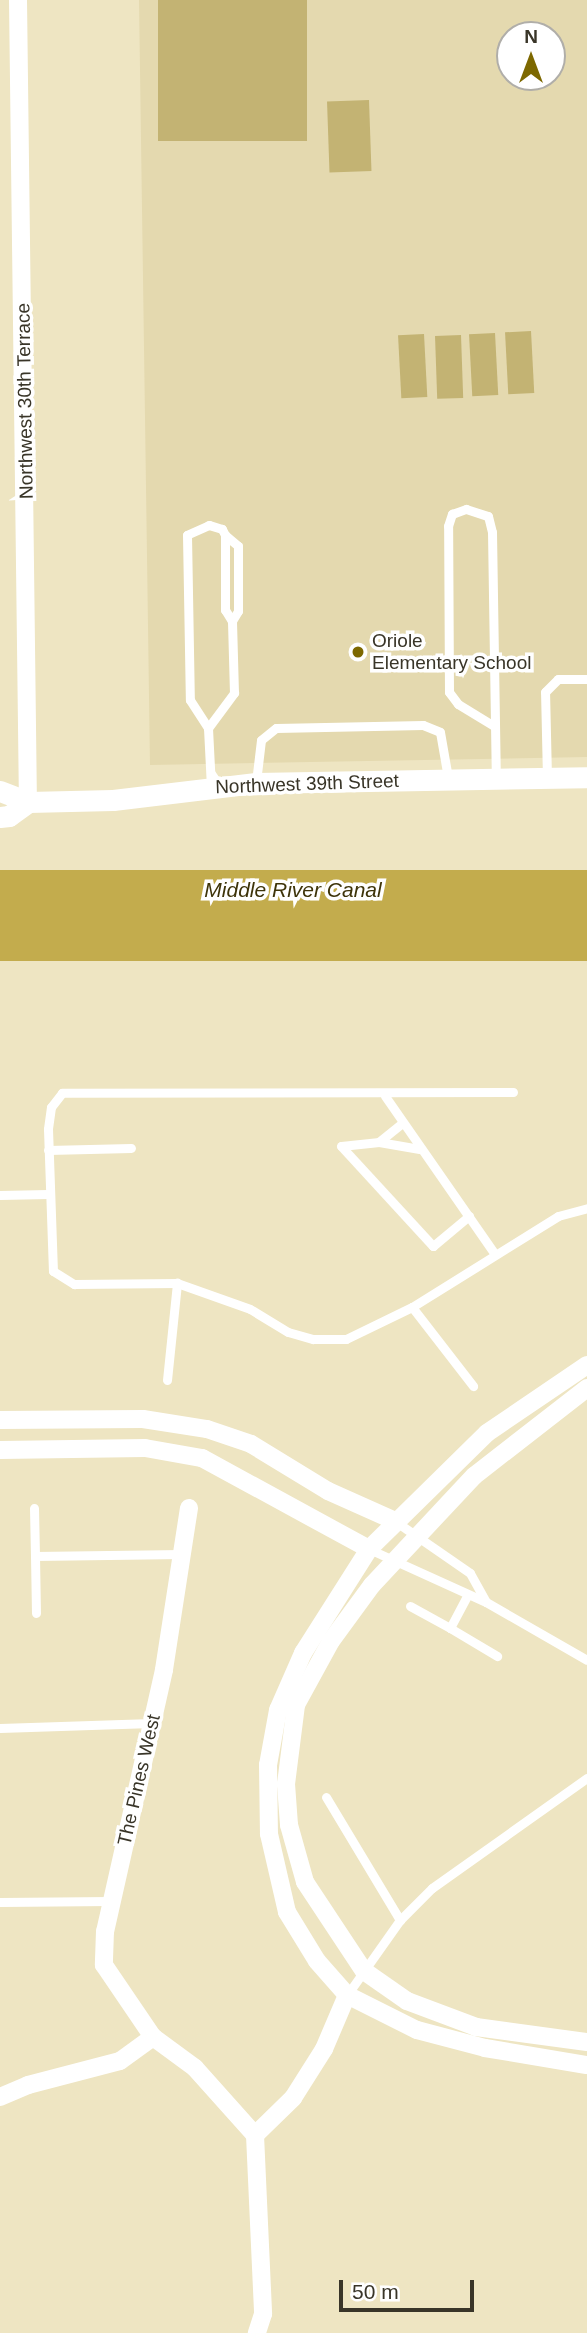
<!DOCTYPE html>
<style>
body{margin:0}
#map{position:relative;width:587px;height:2333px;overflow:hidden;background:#eee5c2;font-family:Arial,sans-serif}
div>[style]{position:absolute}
.built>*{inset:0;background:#e4d9af}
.green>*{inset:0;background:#c3b373;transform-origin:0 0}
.water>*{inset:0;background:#c3ac4d;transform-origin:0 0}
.service>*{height:9px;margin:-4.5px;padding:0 4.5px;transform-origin:4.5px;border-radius:4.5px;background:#fff}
.minor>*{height:18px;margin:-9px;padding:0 9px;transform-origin:9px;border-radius:9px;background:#fff}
.tertiary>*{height:21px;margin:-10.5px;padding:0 10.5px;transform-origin:10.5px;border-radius:10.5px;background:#fff}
.dots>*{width:19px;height:19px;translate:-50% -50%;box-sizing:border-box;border:4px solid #fff;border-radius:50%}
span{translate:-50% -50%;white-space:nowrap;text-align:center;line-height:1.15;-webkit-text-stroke:7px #fff;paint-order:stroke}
.street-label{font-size:19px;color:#393528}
.poi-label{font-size:19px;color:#393528}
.left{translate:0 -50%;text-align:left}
.water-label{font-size:21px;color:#3e340a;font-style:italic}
.north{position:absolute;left:496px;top:21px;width:70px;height:70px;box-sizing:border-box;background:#fff;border:2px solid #b0aea9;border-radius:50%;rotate:0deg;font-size:19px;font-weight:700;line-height:28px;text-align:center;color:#393528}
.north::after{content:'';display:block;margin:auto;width:24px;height:32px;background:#7d6800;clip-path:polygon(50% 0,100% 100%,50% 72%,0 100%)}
.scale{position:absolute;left:339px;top:2280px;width:135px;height:32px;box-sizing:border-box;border:4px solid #393528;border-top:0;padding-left:9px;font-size:21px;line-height:24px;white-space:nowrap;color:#393528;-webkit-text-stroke:5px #fff;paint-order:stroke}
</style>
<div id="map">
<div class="built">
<i style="clip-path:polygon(evenodd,139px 0,587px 0,587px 757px,150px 765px,139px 0,510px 35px,552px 35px,552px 77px,510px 77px,510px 35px)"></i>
</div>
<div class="green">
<i style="left:158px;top:0;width:149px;height:141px"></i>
<i style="left:369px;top:100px;width:71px;height:42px;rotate:88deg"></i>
<i style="left:531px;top:331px;width:62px;height:26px;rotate:87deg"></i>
<i style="left:495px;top:333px;width:62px;height:26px;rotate:87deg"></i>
<i style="left:424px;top:334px;width:63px;height:26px;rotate:87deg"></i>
<i style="left:461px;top:335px;width:63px;height:26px;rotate:88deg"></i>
</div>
<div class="water">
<i style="left:587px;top:870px;width:91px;height:587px;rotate:90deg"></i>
</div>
<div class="service">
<i style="left:225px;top:535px;width:17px;rotate:40deg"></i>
<i style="left:238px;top:546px;width:65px;rotate:90deg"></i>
<i style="left:238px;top:611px;width:12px;rotate:121deg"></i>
<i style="left:494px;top:726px;width:42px;rotate:-148.6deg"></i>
<i style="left:458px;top:704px;width:15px;rotate:-127deg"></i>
<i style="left:449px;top:692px;width:166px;rotate:-90.3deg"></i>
<i style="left:448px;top:526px;width:13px;rotate:-72deg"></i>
<i style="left:452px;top:514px;width:15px;rotate:-20deg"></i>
<i style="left:466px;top:509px;width:23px;rotate:18deg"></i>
<i style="left:488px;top:516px;width:16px;rotate:76deg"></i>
<i style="left:492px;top:532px;width:245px;rotate:89.1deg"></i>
<i style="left:208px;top:728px;width:44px;rotate:-53.4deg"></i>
<i style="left:234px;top:693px;width:72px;rotate:-91.6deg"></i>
<i style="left:232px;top:621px;width:13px;rotate:-122deg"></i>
<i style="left:225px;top:610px;width:75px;rotate:-90deg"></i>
<i style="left:225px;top:535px;width:7px;rotate:-117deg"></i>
<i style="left:222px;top:529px;width:14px;rotate:-163deg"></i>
<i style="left:209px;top:525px;width:24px;rotate:156deg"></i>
<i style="left:187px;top:535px;width:165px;rotate:89deg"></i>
<i style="left:190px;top:700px;width:33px;rotate:57deg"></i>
<i style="left:208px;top:728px;width:60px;rotate:87.1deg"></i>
<i style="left:547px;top:778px;width:86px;rotate:-91.3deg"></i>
<i style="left:545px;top:692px;width:18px;rotate:-45deg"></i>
<i style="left:558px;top:679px;width:29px"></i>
<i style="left:256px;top:782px;width:42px;rotate:-83.2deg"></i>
<i style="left:261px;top:740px;width:19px;rotate:-39deg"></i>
<i style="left:276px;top:728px;width:147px;rotate:-1.2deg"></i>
<i style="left:423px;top:725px;width:18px;rotate:22deg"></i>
<i style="left:440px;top:732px;width:47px;rotate:80.1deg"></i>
<i style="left:513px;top:1092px;width:451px;rotate:179.9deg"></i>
<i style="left:62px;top:1093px;width:18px;rotate:128deg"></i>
<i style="left:51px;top:1107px;width:22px;rotate:98deg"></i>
<i style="left:48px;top:1129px;width:142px;rotate:88deg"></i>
<i style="left:53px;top:1271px;width:25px;rotate:32deg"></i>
<i style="left:74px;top:1284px;width:103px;rotate:-0.6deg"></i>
<i style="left:177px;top:1283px;width:77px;rotate:19.6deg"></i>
<i style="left:250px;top:1309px;width:44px;rotate:31.2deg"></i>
<i style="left:288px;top:1332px;width:26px;rotate:16deg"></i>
<i style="left:313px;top:1339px;width:33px"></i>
<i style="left:346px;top:1339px;width:73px;rotate:-25.9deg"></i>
<i style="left:412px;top:1307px;width:172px;rotate:-31.9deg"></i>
<i style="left:558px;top:1216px;width:30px;rotate:-15deg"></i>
<i style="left:385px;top:1096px;width:191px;rotate:55.2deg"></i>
<i style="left:401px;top:1124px;width:28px;rotate:141deg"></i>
<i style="left:379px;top:1142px;width:38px;rotate:174deg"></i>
<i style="left:341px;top:1146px;width:136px;rotate:47.4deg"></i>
<i style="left:433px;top:1246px;width:47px;rotate:-39.8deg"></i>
<i style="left:379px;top:1142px;width:41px;rotate:9.9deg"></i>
<i style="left:48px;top:1150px;width:83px;rotate:-1.4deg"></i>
<i style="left:0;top:1195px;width:48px;rotate:-1.2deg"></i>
<i style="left:412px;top:1307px;width:100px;rotate:52.3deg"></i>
<i style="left:167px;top:1380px;width:98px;rotate:-84.1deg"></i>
<i style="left:34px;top:1508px;width:48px;rotate:88.8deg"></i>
<i style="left:35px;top:1556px;width:147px;rotate:-0.8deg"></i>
<i style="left:369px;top:1549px;width:128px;rotate:24.4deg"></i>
<i style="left:486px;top:1602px;width:33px;rotate:-119deg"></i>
<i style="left:470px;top:1573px;width:91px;rotate:-145.3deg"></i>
<i style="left:35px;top:1556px;width:57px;rotate:89deg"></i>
<i style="left:486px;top:1602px;width:116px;rotate:29.9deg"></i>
<i style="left:410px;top:1606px;width:46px;rotate:28.8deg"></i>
<i style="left:450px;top:1628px;width:36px;rotate:-62deg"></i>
<i style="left:450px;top:1628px;width:55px;rotate:30.8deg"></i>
<i style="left:0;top:1728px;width:152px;rotate:-1.9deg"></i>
<i style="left:326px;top:1797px;width:144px;rotate:59deg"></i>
<i style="left:0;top:1902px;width:112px;rotate:-0.5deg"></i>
<i style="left:347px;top:1995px;width:92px;rotate:-54.8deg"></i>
<i style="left:400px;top:1920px;width:45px;rotate:-45deg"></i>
<i style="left:432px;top:1888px;width:190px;rotate:-35.4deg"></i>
</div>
<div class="minor">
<i style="left:18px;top:0;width:802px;rotate:89.29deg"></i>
<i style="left:587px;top:1365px;width:121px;rotate:145.8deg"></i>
<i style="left:487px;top:1433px;width:165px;rotate:135.5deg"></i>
<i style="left:369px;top:1549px;width:123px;rotate:122.4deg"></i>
<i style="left:303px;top:1653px;width:62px;rotate:113.7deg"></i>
<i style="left:278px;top:1710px;width:56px;rotate:100.3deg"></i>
<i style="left:268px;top:1765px;width:69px;rotate:89.2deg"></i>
<i style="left:269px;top:1834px;width:80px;rotate:77deg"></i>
<i style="left:287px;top:1912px;width:57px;rotate:58.5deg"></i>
<i style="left:317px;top:1961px;width:45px;rotate:48.6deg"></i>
<i style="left:347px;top:1995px;width:78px;rotate:26.6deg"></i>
<i style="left:417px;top:2030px;width:70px;rotate:14.8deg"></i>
<i style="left:485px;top:2048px;width:103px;rotate:9.5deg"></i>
<i style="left:587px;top:1388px;width:143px;rotate:142.1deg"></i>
<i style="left:474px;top:1476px;width:149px;rotate:133.1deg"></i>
<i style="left:372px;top:1585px;width:69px;rotate:126.2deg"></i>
<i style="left:331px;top:1641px;width:73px;rotate:118.7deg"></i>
<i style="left:296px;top:1705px;width:80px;rotate:97.2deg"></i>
<i style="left:286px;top:1784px;width:41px;rotate:85.8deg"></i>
<i style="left:289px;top:1825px;width:59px;rotate:74.3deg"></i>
<i style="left:305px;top:1882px;width:107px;rotate:56.5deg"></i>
<i style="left:364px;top:1971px;width:52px;rotate:34.9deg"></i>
<i style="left:407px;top:2001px;width:74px;rotate:20.6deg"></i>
<i style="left:476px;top:2027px;width:112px;rotate:7.7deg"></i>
<i style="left:0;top:1420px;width:143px;rotate:-0.4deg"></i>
<i style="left:143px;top:1419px;width:65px;rotate:8.9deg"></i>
<i style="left:207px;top:1429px;width:46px;rotate:18.8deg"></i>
<i style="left:251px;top:1444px;width:90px;rotate:31.4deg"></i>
<i style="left:328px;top:1491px;width:73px;rotate:24.1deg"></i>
<i style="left:0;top:1450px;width:145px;rotate:-0.8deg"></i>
<i style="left:145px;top:1448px;width:58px;rotate:10deg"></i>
<i style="left:202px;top:1458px;width:190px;rotate:28.6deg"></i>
<i style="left:189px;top:1508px;width:164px;rotate:98.8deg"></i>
<i style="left:164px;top:1670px;width:268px;rotate:102.7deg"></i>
<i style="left:105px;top:1931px;width:34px;rotate:92deg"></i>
<i style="left:104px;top:1965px;width:87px;rotate:55.8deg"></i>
<i style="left:153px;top:2037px;width:52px;rotate:36.4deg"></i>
<i style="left:195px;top:2068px;width:90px;rotate:48.2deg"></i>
<i style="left:255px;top:2135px;width:53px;rotate:-44.2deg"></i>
<i style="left:293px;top:2098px;width:58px;rotate:-57.7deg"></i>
<i style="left:324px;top:2049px;width:59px;rotate:-66.9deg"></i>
<i style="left:0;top:2097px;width:30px;rotate:-23deg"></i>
<i style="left:28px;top:2085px;width:95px;rotate:-14.6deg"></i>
<i style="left:120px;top:2061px;width:41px;rotate:-36deg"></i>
<i style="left:255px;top:2135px;width:179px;rotate:87.4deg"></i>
<i style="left:263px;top:2314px;width:20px;rotate:108deg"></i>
</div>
<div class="tertiary">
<i style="left:0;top:791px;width:30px;rotate:21deg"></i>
<i style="left:28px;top:802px;width:85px;rotate:-1.3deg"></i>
<i style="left:113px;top:800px;width:144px;rotate:-6.8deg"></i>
<i style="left:256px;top:783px;width:331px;rotate:-1deg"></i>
<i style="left:0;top:817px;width:9px;rotate:-6deg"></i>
<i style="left:9px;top:816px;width:24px;rotate:-36deg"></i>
</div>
<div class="dots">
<i style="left:358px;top:652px;background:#7d6800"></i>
</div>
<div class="street-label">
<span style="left:25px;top:401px;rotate:-91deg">Northwest 30th Terrace</span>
<span style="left:307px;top:784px;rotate:-2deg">Northwest 39th Street</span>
<span style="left:139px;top:1780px;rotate:-77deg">The Pines West</span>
</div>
<div class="poi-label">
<span class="left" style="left:372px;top:652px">Oriole<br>Elementary School</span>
</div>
<div class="water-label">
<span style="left:293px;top:890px">Middle River Canal</span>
</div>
<div class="north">N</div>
<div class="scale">50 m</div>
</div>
